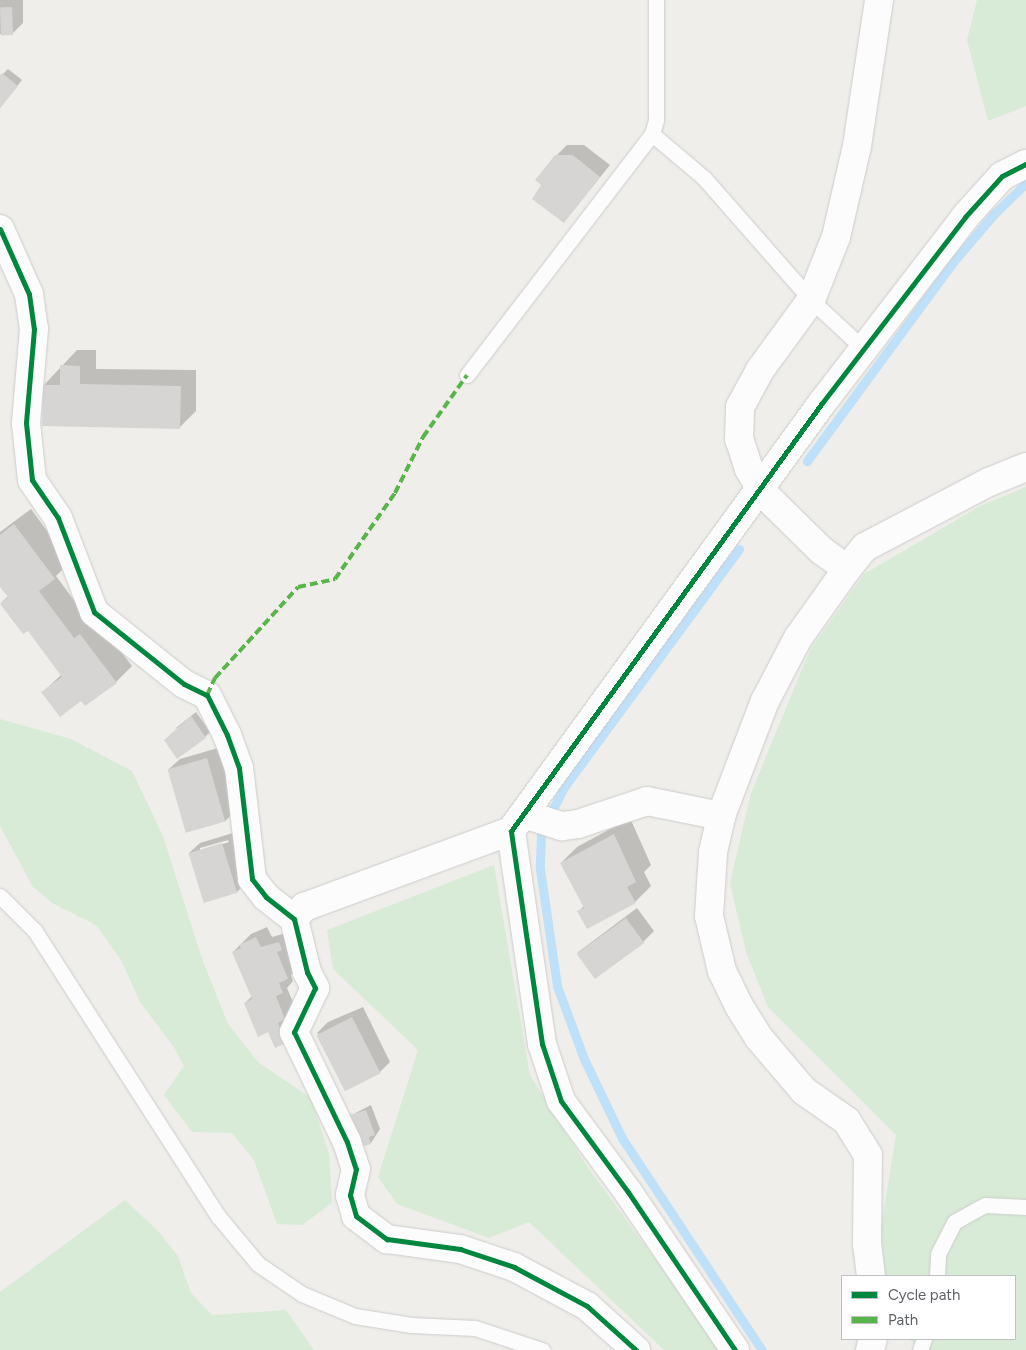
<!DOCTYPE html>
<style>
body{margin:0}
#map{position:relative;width:1026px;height:1350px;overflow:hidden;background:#efeeea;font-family:Figtree,sans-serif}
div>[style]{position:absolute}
.green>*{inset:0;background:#d8ebd6}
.shadow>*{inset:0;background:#0003}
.stream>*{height:9px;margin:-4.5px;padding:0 4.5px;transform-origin:4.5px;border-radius:4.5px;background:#bfe0f9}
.building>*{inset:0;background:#d6d5d3;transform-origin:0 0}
.roads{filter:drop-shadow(0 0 1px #cbcccc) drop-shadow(0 0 1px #cbcccc)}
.service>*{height:15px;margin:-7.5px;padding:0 7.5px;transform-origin:7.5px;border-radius:7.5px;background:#fdfcfc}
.minor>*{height:28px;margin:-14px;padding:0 14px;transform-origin:14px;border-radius:14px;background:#fdfcfc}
.tertiary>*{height:28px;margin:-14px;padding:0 14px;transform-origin:14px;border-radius:14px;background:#fdfcfc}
.quiet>*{height:4px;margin-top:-2px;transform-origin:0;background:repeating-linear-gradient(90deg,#58b549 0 8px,transparent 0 12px)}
.cycleway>*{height:5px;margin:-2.5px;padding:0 2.5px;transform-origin:2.5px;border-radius:2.5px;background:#00873e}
span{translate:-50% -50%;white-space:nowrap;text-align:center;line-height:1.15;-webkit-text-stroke:5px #fff;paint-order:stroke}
.legend{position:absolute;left:841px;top:1275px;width:175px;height:65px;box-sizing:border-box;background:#fff;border:1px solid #bfc1c3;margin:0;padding:6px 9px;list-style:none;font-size:15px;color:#5f6368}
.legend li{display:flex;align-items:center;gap:10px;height:25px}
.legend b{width:25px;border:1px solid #bfc1c3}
</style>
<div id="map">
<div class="green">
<i style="clip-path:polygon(977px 0,1026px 0,1026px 106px,988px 121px,967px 40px)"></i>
<i style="clip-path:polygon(1026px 487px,1026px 1350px,922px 1350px,909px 1339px,1015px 1339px,1015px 1276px,885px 1276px,881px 1227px,896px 1135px,768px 1007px,746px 952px,730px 883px,751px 793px,810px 650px,864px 574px,982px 505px)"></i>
<i style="clip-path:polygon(0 719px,71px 739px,132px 771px,163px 836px,201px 956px,228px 1024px,258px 1062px,311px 1098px,329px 1154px,332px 1203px,302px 1225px,277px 1224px,254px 1160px,232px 1133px,192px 1132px,164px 1095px,184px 1066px,173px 1046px,140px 1002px,121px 960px,96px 925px,52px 903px,33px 887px,0 826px)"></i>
<i style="clip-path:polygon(494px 865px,530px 1075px,586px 1165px,722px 1350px,664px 1350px,529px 1222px,489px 1238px,397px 1204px,378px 1177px,418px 1050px,333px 969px,327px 930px)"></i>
<i style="clip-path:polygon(125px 1200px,158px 1231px,178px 1256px,191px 1293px,212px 1315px,286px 1310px,314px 1350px,0 1350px,0 1292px)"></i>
</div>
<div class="shadow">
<i style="clip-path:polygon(0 0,23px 0,23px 23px,12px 34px,0 34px)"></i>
<i style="clip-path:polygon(8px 69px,22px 80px,0 108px,0 77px)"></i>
<i style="clip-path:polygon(567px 145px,584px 145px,610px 165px,564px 222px,543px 185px,556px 156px)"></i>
<i style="clip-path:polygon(77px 350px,96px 350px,96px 369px,196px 370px,196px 411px,180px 427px,44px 385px)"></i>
<i style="clip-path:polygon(31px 509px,70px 562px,56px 576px,91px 623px,96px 619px,132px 666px,116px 682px,82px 699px,43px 692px,62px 674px,28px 629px,1px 603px,8px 596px,0 585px,0 532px)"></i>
<i style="clip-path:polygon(196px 712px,210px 732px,205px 737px,176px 728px)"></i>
<i style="clip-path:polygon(218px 748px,236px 811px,225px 821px,186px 832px,169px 769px,180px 759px)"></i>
<i style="clip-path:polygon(630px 818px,651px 865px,644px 872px,651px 886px,635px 902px,579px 911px,584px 906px,561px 863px,577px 847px)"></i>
<i style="clip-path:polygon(evenodd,233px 833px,247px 881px,237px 892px,189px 853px,200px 843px,233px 833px,228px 840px,229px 842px,200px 851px,200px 848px,228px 840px)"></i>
<i style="clip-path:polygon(637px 908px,654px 931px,643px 942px,577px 953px)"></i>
<i style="clip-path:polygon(267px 927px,272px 937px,290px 932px,299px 967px,291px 975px,293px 981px,287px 988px,295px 1007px,296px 1032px,269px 1030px,245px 1003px,252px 996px,233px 952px,251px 934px)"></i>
<i style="clip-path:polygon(363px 1007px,390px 1062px,380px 1072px,317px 1033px,328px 1022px)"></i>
<i style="clip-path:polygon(371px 1105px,380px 1129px,371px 1143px,359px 1147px,348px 1117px)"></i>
</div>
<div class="stream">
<i style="left:807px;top:461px;width:248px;rotate:-53.7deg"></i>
<i style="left:954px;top:261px;width:62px;rotate:-49.6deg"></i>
<i style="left:994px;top:214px;width:45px;rotate:-44.1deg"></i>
<i style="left:739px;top:549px;width:298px;rotate:126.3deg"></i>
<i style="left:563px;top:789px;width:49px;rotate:116.6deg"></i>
<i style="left:541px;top:833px;width:36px;rotate:92deg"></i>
<i style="left:540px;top:869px;width:118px;rotate:81.7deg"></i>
<i style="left:557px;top:986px;width:78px;rotate:69.7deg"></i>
<i style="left:584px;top:1059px;width:88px;rotate:64.3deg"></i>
<i style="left:622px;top:1138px;width:254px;rotate:56.6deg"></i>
</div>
<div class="building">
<i style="left:12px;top:7px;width:28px;height:12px;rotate:88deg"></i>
<i style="clip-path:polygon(2px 73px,18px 86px,0 108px,0 75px)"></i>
<i style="clip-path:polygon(555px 155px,573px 155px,600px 177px,564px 223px,532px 199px,541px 185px,535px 180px)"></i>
<i style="clip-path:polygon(60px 365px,80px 366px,80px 384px,181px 386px,180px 429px,42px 426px,43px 385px,60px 385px)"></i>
<i style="clip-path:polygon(14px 524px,55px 579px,39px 591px,74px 638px,80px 634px,117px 683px,85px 706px,81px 701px,60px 717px,41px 692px,62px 677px,28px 631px,23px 634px,0 604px,8px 597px,0 587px,0 535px)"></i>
<i style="clip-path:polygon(191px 716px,206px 738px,177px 759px,164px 740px)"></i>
<i style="left:207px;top:758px;width:66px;height:41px;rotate:74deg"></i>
<i style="clip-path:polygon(614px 834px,636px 882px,627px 887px,636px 903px,587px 929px,577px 911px,584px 908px,560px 863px)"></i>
<i style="left:222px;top:843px;width:52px;height:35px;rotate:73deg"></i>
<i style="left:626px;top:918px;width:31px;height:61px;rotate:54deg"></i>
<i style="clip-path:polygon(256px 937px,261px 947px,279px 942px,282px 950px,277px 952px,288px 979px,279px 983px,283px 993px,276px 996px,285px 1019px,278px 1023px,286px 1043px,275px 1048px,268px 1032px,258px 1037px,244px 1003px,252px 999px,232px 952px,241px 948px,239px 945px)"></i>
<i style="left:352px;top:1017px;width:63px;height:40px;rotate:63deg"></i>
<i style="clip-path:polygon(366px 1110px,375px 1135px,369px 1137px,371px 1144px,358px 1148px,347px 1116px)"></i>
</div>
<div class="roads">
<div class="service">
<i style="left:652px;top:134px;width:15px;rotate:-74deg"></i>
<i style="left:656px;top:120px;width:120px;rotate:-90deg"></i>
<i style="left:467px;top:375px;width:304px;rotate:-52.5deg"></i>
<i style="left:652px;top:134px;width:68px;rotate:40.2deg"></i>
<i style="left:704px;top:178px;width:162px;rotate:48.7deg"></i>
<i style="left:811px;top:300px;width:72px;rotate:42.8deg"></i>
<i style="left:0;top:896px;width:49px;rotate:45deg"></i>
<i style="left:35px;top:931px;width:339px;rotate:57.3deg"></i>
<i style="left:218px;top:1216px;width:62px;rotate:50.2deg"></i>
<i style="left:258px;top:1264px;width:53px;rotate:34.3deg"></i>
<i style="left:302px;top:1294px;width:57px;rotate:22.5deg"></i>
<i style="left:355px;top:1316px;width:57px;rotate:9.1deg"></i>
<i style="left:411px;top:1325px;width:64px;rotate:2.7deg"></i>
<i style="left:475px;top:1328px;width:71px;rotate:18.2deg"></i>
<i style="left:937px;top:1276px;width:22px;rotate:-87deg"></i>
<i style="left:938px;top:1254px;width:36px;rotate:-63deg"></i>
<i style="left:954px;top:1222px;width:35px;rotate:-29deg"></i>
<i style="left:985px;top:1205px;width:41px;rotate:2.8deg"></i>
<i style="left:920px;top:1350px;width:12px;rotate:-70deg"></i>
</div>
<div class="minor">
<i style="left:0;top:229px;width:71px;rotate:66deg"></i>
<i style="left:29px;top:294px;width:35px;rotate:82deg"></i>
<i style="left:34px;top:329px;width:94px;rotate:94.9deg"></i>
<i style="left:26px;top:423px;width:57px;rotate:84deg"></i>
<i style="left:32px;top:480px;width:46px;rotate:55.6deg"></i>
<i style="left:58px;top:518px;width:101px;rotate:69deg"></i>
<i style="left:94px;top:612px;width:115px;rotate:38.7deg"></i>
<i style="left:184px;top:684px;width:25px;rotate:26deg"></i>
<i style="left:207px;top:695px;width:45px;rotate:63.4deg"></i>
<i style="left:227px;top:735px;width:35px;rotate:70deg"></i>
<i style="left:239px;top:768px;width:112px;rotate:83.3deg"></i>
<i style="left:252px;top:879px;width:23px;rotate:52deg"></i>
<i style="left:266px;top:897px;width:36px;rotate:38deg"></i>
<i style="left:294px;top:919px;width:55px;rotate:76.2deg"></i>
<i style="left:307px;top:972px;width:18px;rotate:63deg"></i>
<i style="left:315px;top:988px;width:49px;rotate:115.5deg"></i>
<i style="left:294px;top:1032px;width:122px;rotate:64.3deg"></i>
<i style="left:347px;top:1142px;width:28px;rotate:72deg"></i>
<i style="left:356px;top:1169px;width:27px;rotate:103deg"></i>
<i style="left:350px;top:1195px;width:22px;rotate:74deg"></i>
<i style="left:356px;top:1216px;width:39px;rotate:37deg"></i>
<i style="left:387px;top:1239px;width:74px;rotate:7.8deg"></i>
<i style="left:460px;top:1249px;width:57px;rotate:18.4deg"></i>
<i style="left:514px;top:1267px;width:83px;rotate:28.1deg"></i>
<i style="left:587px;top:1306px;width:66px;rotate:41.9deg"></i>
<i style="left:847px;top:569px;width:28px;rotate:-51deg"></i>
<i style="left:865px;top:547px;width:140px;rotate:-27.7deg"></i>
<i style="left:989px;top:482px;width:40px;rotate:-22deg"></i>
<i style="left:524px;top:814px;width:40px;rotate:18deg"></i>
<i style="left:562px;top:826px;width:16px;rotate:-7deg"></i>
<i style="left:578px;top:824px;width:73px;rotate:-18.4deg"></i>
<i style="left:647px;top:801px;width:76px;rotate:11.5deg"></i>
<i style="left:294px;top:919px;width:16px;rotate:-50deg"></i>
<i style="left:304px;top:907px;width:221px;rotate:-20.2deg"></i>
<i style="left:735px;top:1350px;width:191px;rotate:-124.1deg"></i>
<i style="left:628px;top:1192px;width:113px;rotate:-126.4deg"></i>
<i style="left:561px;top:1101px;width:60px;rotate:-108.4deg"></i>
<i style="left:542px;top:1044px;width:215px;rotate:-98.3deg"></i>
<i style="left:511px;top:831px;width:529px;rotate:-54deg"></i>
<i style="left:822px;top:403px;width:235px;rotate:-52.4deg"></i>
<i style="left:965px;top:217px;width:55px;rotate:-47.9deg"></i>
<i style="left:1002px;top:176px;width:27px;rotate:-27deg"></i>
</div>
<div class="tertiary">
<i style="left:871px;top:1276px;width:32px;rotate:-97deg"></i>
<i style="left:867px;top:1244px;width:89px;rotate:-89.4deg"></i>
<i style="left:868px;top:1155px;width:40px;rotate:-122deg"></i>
<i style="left:847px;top:1121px;width:52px;rotate:-145.1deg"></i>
<i style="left:804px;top:1091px;width:70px;rotate:-130.3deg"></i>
<i style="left:759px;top:1038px;width:38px;rotate:-122deg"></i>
<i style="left:739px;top:1006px;width:39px;rotate:-116deg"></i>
<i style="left:722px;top:971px;width:57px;rotate:-103.3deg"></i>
<i style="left:709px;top:916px;width:64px;rotate:-86.4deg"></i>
<i style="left:713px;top:852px;width:37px;rotate:-77deg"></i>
<i style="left:721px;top:816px;width:123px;rotate:-69.1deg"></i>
<i style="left:765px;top:701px;width:71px;rotate:-62.4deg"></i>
<i style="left:798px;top:638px;width:85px;rotate:-54.6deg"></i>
<i style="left:847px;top:569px;width:31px;rotate:-144deg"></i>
<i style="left:822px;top:551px;width:81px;rotate:-135.5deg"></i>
<i style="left:764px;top:494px;width:29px;rotate:-121deg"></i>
<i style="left:749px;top:469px;width:32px;rotate:-108deg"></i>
<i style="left:739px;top:439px;width:32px;rotate:-88deg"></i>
<i style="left:740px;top:407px;width:42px;rotate:-61.6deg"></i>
<i style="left:760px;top:370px;width:87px;rotate:-53.9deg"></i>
<i style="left:811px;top:300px;width:68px;rotate:-68.4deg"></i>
<i style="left:836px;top:237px;width:93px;rotate:-77deg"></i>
<i style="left:857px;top:146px;width:148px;rotate:-81.4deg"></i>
<i style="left:870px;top:1350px;width:11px;rotate:-75deg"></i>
</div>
</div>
<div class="quiet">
<i style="left:207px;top:695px;width:19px;rotate:-65deg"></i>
<i style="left:215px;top:678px;width:123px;rotate:-47.6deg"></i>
<i style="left:298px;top:587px;width:38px;rotate:-12deg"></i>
<i style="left:335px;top:579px;width:105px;rotate:-55.1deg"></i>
<i style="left:395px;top:493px;width:63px;rotate:-63.4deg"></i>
<i style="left:423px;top:437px;width:76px;rotate:-54.6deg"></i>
</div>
<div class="cycleway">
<i style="left:0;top:229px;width:71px;rotate:66deg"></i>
<i style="left:29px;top:294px;width:35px;rotate:82deg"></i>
<i style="left:34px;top:329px;width:94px;rotate:94.9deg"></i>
<i style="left:26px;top:423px;width:57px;rotate:84deg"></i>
<i style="left:32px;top:480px;width:46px;rotate:55.6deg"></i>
<i style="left:58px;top:518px;width:101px;rotate:69deg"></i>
<i style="left:94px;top:612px;width:115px;rotate:38.7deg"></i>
<i style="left:184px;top:684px;width:25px;rotate:26deg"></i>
<i style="left:207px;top:695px;width:45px;rotate:63.4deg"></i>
<i style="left:227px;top:735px;width:35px;rotate:70deg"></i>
<i style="left:239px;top:768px;width:112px;rotate:83.3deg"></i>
<i style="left:252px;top:879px;width:23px;rotate:52deg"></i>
<i style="left:266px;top:897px;width:36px;rotate:38deg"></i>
<i style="left:294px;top:919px;width:55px;rotate:76.2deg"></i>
<i style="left:307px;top:972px;width:18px;rotate:63deg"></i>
<i style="left:315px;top:988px;width:49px;rotate:115.5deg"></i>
<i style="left:294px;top:1032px;width:122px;rotate:64.3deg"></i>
<i style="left:347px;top:1142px;width:28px;rotate:72deg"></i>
<i style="left:356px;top:1169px;width:27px;rotate:103deg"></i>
<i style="left:350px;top:1195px;width:22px;rotate:74deg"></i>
<i style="left:356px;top:1216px;width:39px;rotate:37deg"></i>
<i style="left:387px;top:1239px;width:74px;rotate:7.8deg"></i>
<i style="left:460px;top:1249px;width:57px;rotate:18.4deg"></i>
<i style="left:514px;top:1267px;width:83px;rotate:28.1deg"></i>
<i style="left:587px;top:1306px;width:66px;rotate:41.9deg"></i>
<i style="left:735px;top:1350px;width:191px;rotate:-124.1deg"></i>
<i style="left:628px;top:1192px;width:113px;rotate:-126.4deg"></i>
<i style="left:561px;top:1101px;width:60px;rotate:-108.4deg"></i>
<i style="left:542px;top:1044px;width:215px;rotate:-98.3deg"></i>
<i style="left:511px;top:831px;width:529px;rotate:-54deg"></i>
<i style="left:822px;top:403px;width:235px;rotate:-52.4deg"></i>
<i style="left:965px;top:217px;width:55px;rotate:-47.9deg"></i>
<i style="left:1002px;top:176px;width:27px;rotate:-27deg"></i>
</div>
<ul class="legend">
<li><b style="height:6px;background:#00873e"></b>Cycle path</li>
<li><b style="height:6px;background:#58b549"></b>Path</li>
</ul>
</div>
